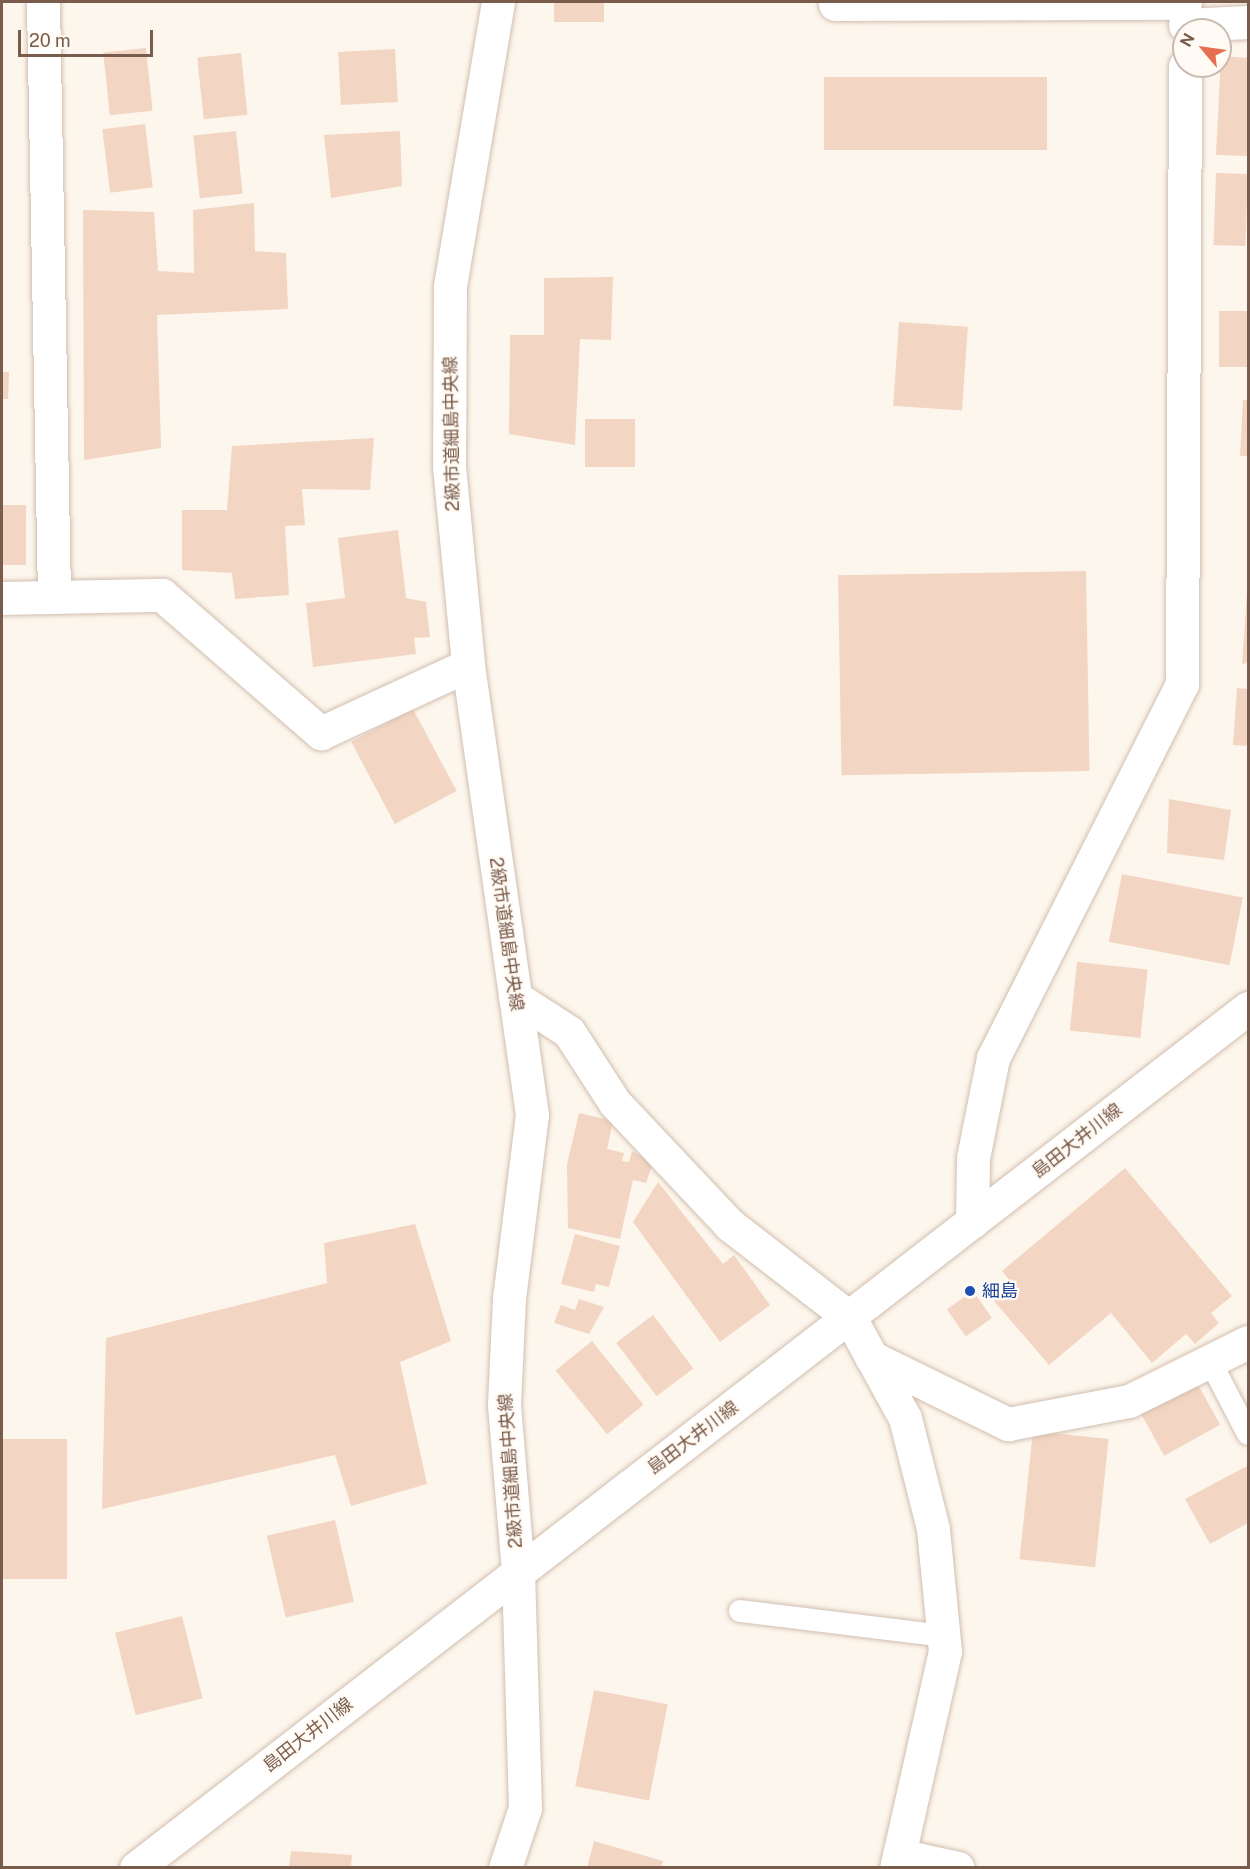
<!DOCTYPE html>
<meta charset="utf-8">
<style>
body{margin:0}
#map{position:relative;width:1250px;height:1869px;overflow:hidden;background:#fdf6ec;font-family:"Public Sans","Noto Sans JP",sans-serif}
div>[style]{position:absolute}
.building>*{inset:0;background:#f3d5c3;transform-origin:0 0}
.roads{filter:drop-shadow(0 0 2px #d1beb0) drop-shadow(0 0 2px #d1beb0)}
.lane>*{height:22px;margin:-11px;padding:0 11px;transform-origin:11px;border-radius:11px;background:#fff}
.street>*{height:33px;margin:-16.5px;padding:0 16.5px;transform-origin:16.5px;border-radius:16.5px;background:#fff}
.secondary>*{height:33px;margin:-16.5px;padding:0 16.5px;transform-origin:16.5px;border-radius:16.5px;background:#fff}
.dots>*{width:16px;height:16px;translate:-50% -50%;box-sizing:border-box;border:3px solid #fffaf3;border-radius:50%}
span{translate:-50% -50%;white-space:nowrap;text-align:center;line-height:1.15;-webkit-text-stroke:4.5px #fffaf3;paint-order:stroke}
.street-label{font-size:18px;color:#7a5c4d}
.transit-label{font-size:18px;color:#164399}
.left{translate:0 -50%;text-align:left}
.frame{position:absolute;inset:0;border:3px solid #7a5c4d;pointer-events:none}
.north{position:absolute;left:1172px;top:18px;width:60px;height:60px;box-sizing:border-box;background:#fffaf3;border:2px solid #cabbb1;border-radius:50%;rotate:299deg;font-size:16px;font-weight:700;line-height:24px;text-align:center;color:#7a5c4d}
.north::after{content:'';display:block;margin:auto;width:21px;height:27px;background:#e76f51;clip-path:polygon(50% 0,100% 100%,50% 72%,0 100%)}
.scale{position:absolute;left:18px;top:30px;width:135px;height:27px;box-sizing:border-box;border:3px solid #7a5c4d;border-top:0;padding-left:8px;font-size:18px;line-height:21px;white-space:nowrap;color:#7a5c4d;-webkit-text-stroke:4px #fffaf3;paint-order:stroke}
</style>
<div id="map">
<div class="building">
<i style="left:554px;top:2px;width:50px;height:20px"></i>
<i style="left:146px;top:48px;width:63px;height:43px;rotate:84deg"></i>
<i style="left:395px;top:49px;width:53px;height:57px;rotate:87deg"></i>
<i style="left:241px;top:53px;width:62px;height:44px;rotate:84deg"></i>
<i style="clip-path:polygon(1221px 56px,1248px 58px,1248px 156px,1216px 155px)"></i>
<i style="left:824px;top:77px;width:223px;height:73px"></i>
<i style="left:145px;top:124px;width:64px;height:43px;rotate:83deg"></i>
<i style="left:236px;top:131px;width:63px;height:43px;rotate:84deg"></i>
<i style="clip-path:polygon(400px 131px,402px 186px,331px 198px,324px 135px)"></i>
<i style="left:1216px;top:173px;width:32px;height:72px;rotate:2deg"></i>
<i style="clip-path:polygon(254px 203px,255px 251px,286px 253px,288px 309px,157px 315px,161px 448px,84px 460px,83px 210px,154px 212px,158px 271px,194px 273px,193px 210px)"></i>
<i style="clip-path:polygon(613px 277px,611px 340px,580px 339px,575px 445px,509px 434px,510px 335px,544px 335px,544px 278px)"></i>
<i style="left:1219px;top:311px;width:29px;height:56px"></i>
<i style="left:899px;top:322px;width:69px;height:84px;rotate:4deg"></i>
<i style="clip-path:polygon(2px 372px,9px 372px,8px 399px,2px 399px)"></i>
<i style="clip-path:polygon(1243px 400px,1248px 400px,1248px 456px,1240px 456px)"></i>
<i style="left:585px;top:419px;width:50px;height:48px"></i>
<i style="clip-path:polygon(374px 438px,370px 490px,302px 489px,305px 525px,285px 526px,289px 595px,235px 599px,232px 573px,182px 570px,182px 510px,227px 510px,232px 446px)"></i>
<i style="left:2px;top:505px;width:24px;height:60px"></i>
<i style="clip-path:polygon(398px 530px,406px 598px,426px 602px,430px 637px,414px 638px,416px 654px,313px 667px,306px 603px,345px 598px,338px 538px)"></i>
<i style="left:1086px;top:571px;width:200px;height:248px;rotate:89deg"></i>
<i style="clip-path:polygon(1247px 593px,1248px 663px,1242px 664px)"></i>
<i style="clip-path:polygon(1237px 688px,1248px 689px,1248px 746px,1233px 745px)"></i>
<i style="left:413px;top:709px;width:93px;height:70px;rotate:62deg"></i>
<i style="clip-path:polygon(1169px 799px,1231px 810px,1224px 860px,1167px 853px)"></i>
<i style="left:1122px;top:874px;width:123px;height:69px;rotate:11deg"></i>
<i style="left:1077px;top:962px;width:71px;height:69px;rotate:6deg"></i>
<i style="clip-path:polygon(579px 1113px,613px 1121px,607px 1149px,624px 1153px,622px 1161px,629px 1162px,632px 1151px,653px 1163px,646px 1183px,633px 1180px,620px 1239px,568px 1228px,567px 1164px)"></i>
<i style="clip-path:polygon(1125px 1168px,1232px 1296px,1211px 1313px,1219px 1323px,1195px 1344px,1186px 1334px,1152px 1363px,1111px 1313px,1049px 1365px,994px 1301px,1013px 1285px,1002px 1271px)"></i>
<i style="clip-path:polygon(658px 1182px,723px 1264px,734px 1255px,770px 1305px,720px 1342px,633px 1222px)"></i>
<i style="clip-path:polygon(415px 1224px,451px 1341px,400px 1362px,427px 1484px,351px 1506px,335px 1455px,102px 1509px,106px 1338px,327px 1283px,324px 1243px)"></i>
<i style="clip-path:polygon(575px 1234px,620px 1246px,609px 1287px,596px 1284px,594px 1292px,561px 1284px)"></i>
<i style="left:973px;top:1291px;width:33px;height:32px;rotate:55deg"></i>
<i style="clip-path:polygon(579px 1299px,604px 1307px,589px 1334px,554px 1323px,561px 1305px,575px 1310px)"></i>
<i style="left:653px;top:1315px;width:67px;height:46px;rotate:53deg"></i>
<i style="left:592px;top:1341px;width:82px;height:47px;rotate:51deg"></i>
<i style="left:1196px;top:1381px;width:50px;height:64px;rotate:61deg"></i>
<i style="left:1033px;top:1431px;width:76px;height:129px;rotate:6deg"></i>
<i style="left:2px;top:1439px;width:65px;height:140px"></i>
<i style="clip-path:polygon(1247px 1466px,1248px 1523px,1210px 1544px,1185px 1499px)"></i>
<i style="left:335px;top:1520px;width:84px;height:70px;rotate:77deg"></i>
<i style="left:182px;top:1616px;width:85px;height:69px;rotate:76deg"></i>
<i style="left:594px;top:1690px;width:75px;height:98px;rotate:11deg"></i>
<i style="clip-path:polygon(594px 1841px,663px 1861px,661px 1868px,587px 1868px)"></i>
<i style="clip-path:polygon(291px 1851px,352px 1855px,351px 1868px,289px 1868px)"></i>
</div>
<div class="roads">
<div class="lane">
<i style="left:1210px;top:1361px;width:82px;rotate:62.5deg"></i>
<i style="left:740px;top:1611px;width:206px;rotate:7deg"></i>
</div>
<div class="street">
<i style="left:43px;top:2px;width:595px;rotate:88.94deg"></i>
<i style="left:835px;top:4px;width:350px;rotate:-0.2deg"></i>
<i style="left:1185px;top:25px;width:63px;rotate:-2.7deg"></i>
<i style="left:2px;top:598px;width:160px;rotate:-1.1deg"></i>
<i style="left:162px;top:595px;width:211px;rotate:41deg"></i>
<i style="left:321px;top:733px;width:162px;rotate:-24.8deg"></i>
<i style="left:515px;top:997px;width:64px;rotate:32.9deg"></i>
<i style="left:569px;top:1032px;width:85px;rotate:57.1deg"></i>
<i style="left:615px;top:1103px;width:168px;rotate:46.7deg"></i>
<i style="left:730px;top:1225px;width:152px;rotate:37.8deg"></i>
<i style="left:850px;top:1318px;width:114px;rotate:61.2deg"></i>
<i style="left:905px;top:1418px;width:114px;rotate:75.8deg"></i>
<i style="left:933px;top:1529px;width:123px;rotate:84.4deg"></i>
<i style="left:945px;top:1651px;width:222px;rotate:102.7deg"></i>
<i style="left:972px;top:1222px;width:64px;rotate:-89.1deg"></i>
<i style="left:973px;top:1158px;width:102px;rotate:-78.7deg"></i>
<i style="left:993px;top:1058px;width:419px;rotate:-63.2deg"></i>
<i style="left:1182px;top:684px;width:618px;rotate:-89.72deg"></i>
<i style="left:871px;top:1357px;width:153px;rotate:26.1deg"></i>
<i style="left:1008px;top:1424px;width:123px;rotate:-10.8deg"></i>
<i style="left:1129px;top:1401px;width:133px;rotate:-26.4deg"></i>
<i style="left:899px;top:1855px;width:60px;rotate:12.4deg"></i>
</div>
<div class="secondary">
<i style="left:498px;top:2px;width:289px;rotate:99.6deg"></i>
<i style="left:450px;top:287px;width:179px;rotate:90.3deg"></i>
<i style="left:449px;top:466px;width:200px;rotate:84.5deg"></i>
<i style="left:468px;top:665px;width:454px;rotate:81.9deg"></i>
<i style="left:532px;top:1114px;width:185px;rotate:97.1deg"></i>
<i style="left:509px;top:1298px;width:107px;rotate:92.7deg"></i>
<i style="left:504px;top:1405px;width:168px;rotate:85.2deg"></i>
<i style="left:518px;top:1572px;width:236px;rotate:88.3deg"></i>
<i style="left:525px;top:1808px;width:63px;rotate:108.4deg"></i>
<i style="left:136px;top:1868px;width:1406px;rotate:-37.72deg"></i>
</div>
</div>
<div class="dots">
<i style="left:970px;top:1291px;background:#1a4fb4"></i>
</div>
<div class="street-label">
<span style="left:452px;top:434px;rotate:-91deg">2級市道細島中央線</span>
<span style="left:506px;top:934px;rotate:82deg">2級市道細島中央線</span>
<span style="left:1077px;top:1141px;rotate:-38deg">島田大井川線</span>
<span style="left:693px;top:1438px;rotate:-37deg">島田大井川線</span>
<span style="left:511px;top:1471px;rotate:-94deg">2級市道細島中央線</span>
<span style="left:308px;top:1735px;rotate:-38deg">島田大井川線</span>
</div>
<div class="transit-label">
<span class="left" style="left:982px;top:1291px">細島</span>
</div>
<div class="frame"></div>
<div class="north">N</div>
<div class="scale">20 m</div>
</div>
